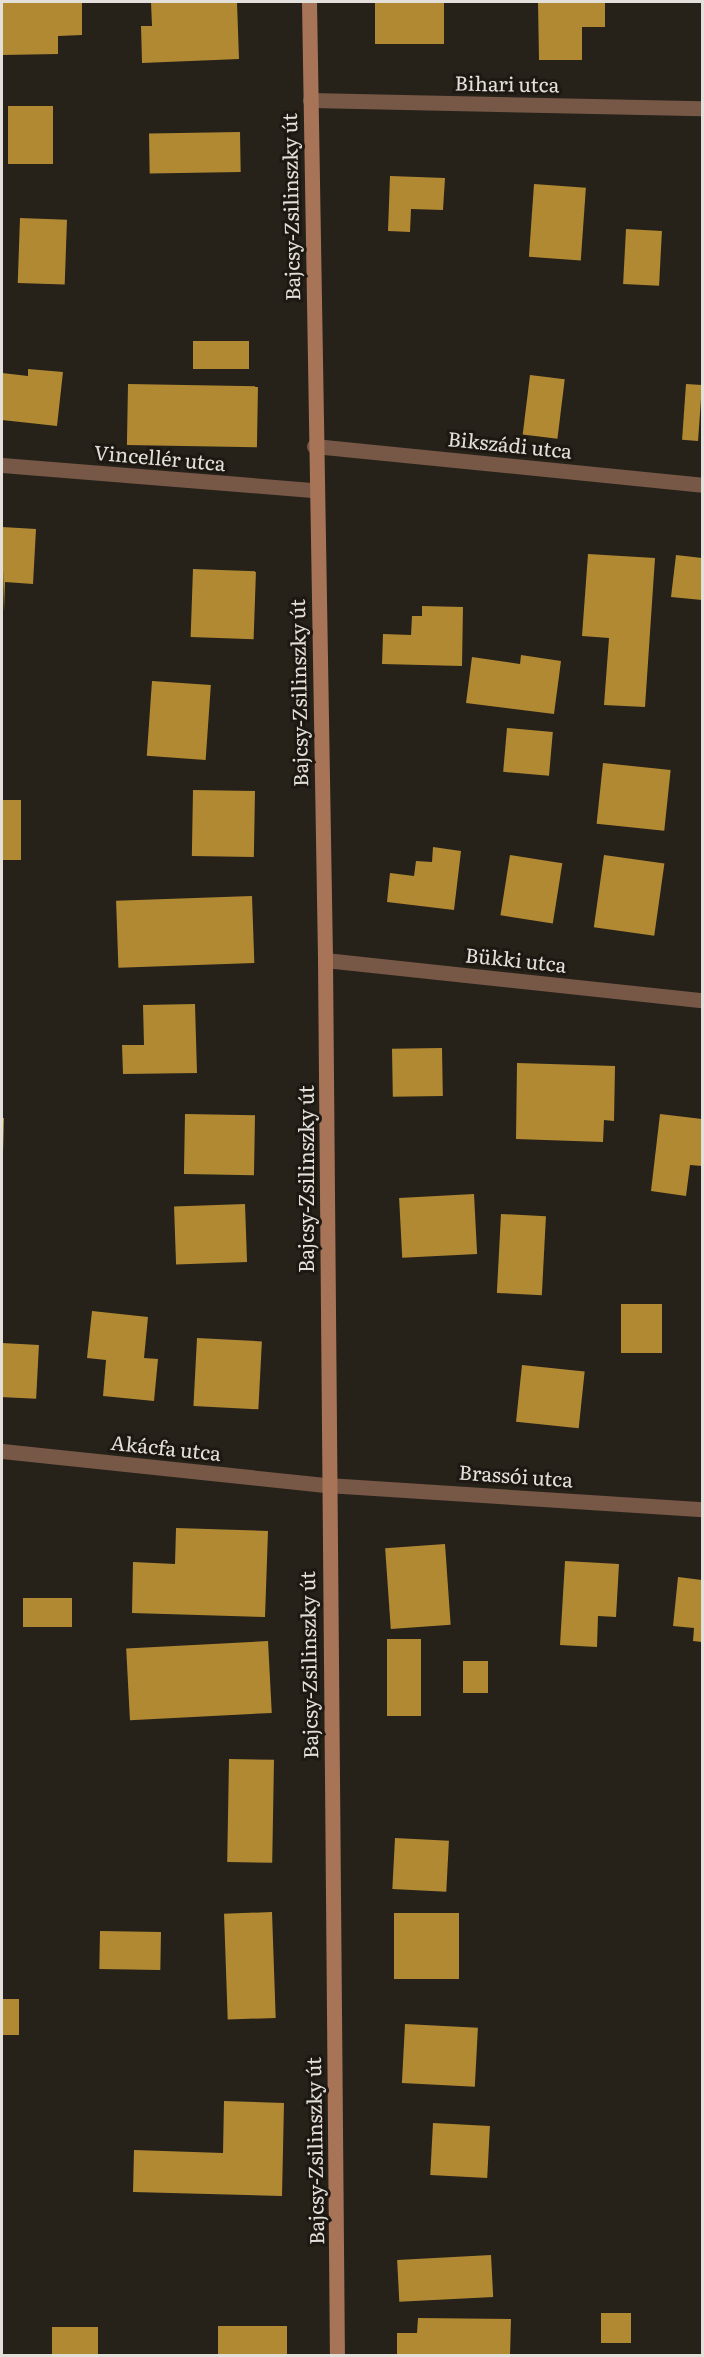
<!DOCTYPE html>
<meta charset="utf-8">
<style>
body{margin:0}
#map{position:relative;width:704px;height:2357px;overflow:hidden;background:#26221a;font-family:Literata,serif}
div>[style]{position:absolute}
.building>*{inset:0;background:#b18933;transform-origin:0 0}
.minor>*{height:15px;margin:-7.5px;padding:0 7.5px;transform-origin:7.5px;border-radius:7.5px;background:#775746}
.secondary>*{height:15px;margin:-7.5px;padding:0 7.5px;transform-origin:7.5px;border-radius:7.5px;background:#a77458}
span{translate:-50% -50%;white-space:nowrap;text-align:center;line-height:1.15;-webkit-text-stroke:6px #1d1811;paint-order:stroke}
.street-label{font-size:20px;color:#e3e0db}
.frame{position:absolute;inset:0;border:3px solid #e3e0db;pointer-events:none}
</style>
<div id="map">
<div class="building">
<i style="clip-path:polygon(2px 2px,82px 2px,82px 35px,58px 36px,58px 54px,2px 55px)"></i>
<i style="clip-path:polygon(151px 2px,237px 2px,239px 59px,142px 63px,141px 26px,152px 26px)"></i>
<i style="left:375px;top:2px;width:69px;height:42px"></i>
<i style="clip-path:polygon(538px 2px,605px 2px,605px 27px,582px 27px,582px 60px,539px 60px)"></i>
<i style="left:8px;top:106px;width:45px;height:58px"></i>
<i style="left:240px;top:132px;width:40px;height:91px;rotate:89deg"></i>
<i style="clip-path:polygon(390px 176px,445px 178px,443px 210px,411px 209px,410px 232px,388px 231px)"></i>
<i style="left:534px;top:184px;width:52px;height:73px;rotate:4deg"></i>
<i style="left:20px;top:218px;width:47px;height:65px;rotate:2deg"></i>
<i style="left:626px;top:229px;width:36px;height:55px;rotate:3deg"></i>
<i style="left:193px;top:341px;width:56px;height:28px"></i>
<i style="clip-path:polygon(28px 369px,63px 372px,57px 426px,2px 420px,2px 373px,28px 376px)"></i>
<i style="left:530px;top:375px;width:35px;height:60px;rotate:7deg"></i>
<i style="left:128px;top:384px;width:130px;height:61px;rotate:1deg"></i>
<i style="left:686px;top:384px;width:16px;height:56px;rotate:4deg"></i>
<i style="clip-path:polygon(2px 527px,36px 529px,33px 584px,5px 582px,4px 612px)"></i>
<i style="clip-path:polygon(588px 554px,655px 558px,645px 707px,604px 705px,609px 638px,582px 636px)"></i>
<i style="clip-path:polygon(676px 555px,702px 558px,702px 600px,671px 597px)"></i>
<i style="left:193px;top:569px;width:63px;height:68px;rotate:2deg"></i>
<i style="clip-path:polygon(422px 606px,463px 607px,462px 666px,382px 664px,383px 634px,411px 635px,412px 616px,422px 616px)"></i>
<i style="clip-path:polygon(521px 655px,561px 661px,554px 714px,466px 703px,472px 657px,520px 664px)"></i>
<i style="left:152px;top:681px;width:59px;height:75px;rotate:4deg"></i>
<i style="left:507px;top:728px;width:46px;height:44px;rotate:5deg"></i>
<i style="left:603px;top:763px;width:68px;height:61px;rotate:6deg"></i>
<i style="left:193px;top:790px;width:62px;height:66px;rotate:1deg"></i>
<i style="left:2px;top:800px;width:19px;height:60px"></i>
<i style="clip-path:polygon(433px 847px,461px 851px,454px 910px,387px 902px,390px 873px,414px 876px,416px 861px,432px 862px)"></i>
<i style="left:510px;top:855px;width:53px;height:61px;rotate:9deg"></i>
<i style="left:604px;top:855px;width:61px;height:73px;rotate:8deg"></i>
<i style="left:252px;top:896px;width:67px;height:136px;rotate:88deg"></i>
<i style="clip-path:polygon(195px 1004px,197px 1073px,123px 1074px,122px 1045px,144px 1045px,143px 1005px)"></i>
<i style="left:442px;top:1048px;width:48px;height:50px;rotate:89deg"></i>
<i style="clip-path:polygon(517px 1063px,615px 1066px,614px 1121px,604px 1120px,603px 1142px,516px 1139px)"></i>
<i style="left:185px;top:1114px;width:70px;height:60px;rotate:1deg"></i>
<i style="clip-path:polygon(660px 1114px,702px 1119px,702px 1166px,690px 1165px,686px 1196px,651px 1191px)"></i>
<i style="clip-path:polygon(2px 1118px,4px 1118px,3px 1153px,2px 1153px)"></i>
<i style="left:474px;top:1194px;width:60px;height:75px;rotate:87deg"></i>
<i style="left:245px;top:1204px;width:58px;height:71px;rotate:88deg"></i>
<i style="left:501px;top:1214px;width:45px;height:79px;rotate:3deg"></i>
<i style="left:621px;top:1304px;width:41px;height:49px"></i>
<i style="clip-path:polygon(92px 1311px,148px 1317px,144px 1358px,158px 1359px,154px 1401px,103px 1396px,106px 1360px,87px 1358px)"></i>
<i style="left:197px;top:1338px;width:65px;height:68px;rotate:3deg"></i>
<i style="left:2px;top:1343px;width:37px;height:54px;rotate:3deg"></i>
<i style="left:522px;top:1365px;width:63px;height:57px;rotate:6deg"></i>
<i style="clip-path:polygon(176px 1528px,268px 1531px,265px 1617px,132px 1613px,133px 1562px,175px 1564px)"></i>
<i style="left:445px;top:1544px;width:81px;height:60px;rotate:86deg"></i>
<i style="clip-path:polygon(565px 1561px,619px 1564px,616px 1617px,598px 1616px,597px 1647px,560px 1645px)"></i>
<i style="clip-path:polygon(678px 1577px,702px 1580px,702px 1642px,693px 1641px,694px 1628px,673px 1626px)"></i>
<i style="left:23px;top:1598px;width:49px;height:29px"></i>
<i style="left:387px;top:1639px;width:34px;height:77px"></i>
<i style="left:268px;top:1641px;width:72px;height:142px;rotate:87deg"></i>
<i style="left:463px;top:1661px;width:25px;height:32px"></i>
<i style="left:229px;top:1759px;width:45px;height:103px;rotate:1deg"></i>
<i style="left:395px;top:1838px;width:54px;height:51px;rotate:3deg"></i>
<i style="left:272px;top:1912px;width:106px;height:48px;rotate:88deg"></i>
<i style="left:394px;top:1913px;width:65px;height:66px"></i>
<i style="left:100px;top:1931px;width:61px;height:38px;rotate:1deg"></i>
<i style="left:2px;top:1999px;width:17px;height:36px"></i>
<i style="left:405px;top:2024px;width:73px;height:59px;rotate:3deg"></i>
<i style="clip-path:polygon(224px 2101px,284px 2103px,282px 2196px,133px 2192px,134px 2150px,223px 2153px)"></i>
<i style="left:433px;top:2123px;width:57px;height:52px;rotate:3deg"></i>
<i style="left:491px;top:2255px;width:42px;height:94px;rotate:87deg"></i>
<i style="left:601px;top:2313px;width:30px;height:30px"></i>
<i style="clip-path:polygon(418px 2318px,511px 2319px,510px 2356px,397px 2356px,397px 2333px,417px 2333px)"></i>
<i style="left:218px;top:2326px;width:69px;height:30px"></i>
<i style="left:98px;top:2327px;width:29px;height:46px;rotate:90deg"></i>
</div>
<div class="minor">
<i style="left:310px;top:100px;width:392px;rotate:1.2deg"></i>
<i style="left:314px;top:446px;width:390px;rotate:5.7deg"></i>
<i style="left:2px;top:465px;width:314px;rotate:4.6deg"></i>
<i style="left:325px;top:960px;width:379px;rotate:6.1deg"></i>
<i style="left:2px;top:1451px;width:327px;rotate:6deg"></i>
<i style="left:327px;top:1485px;width:376px;rotate:3.7deg"></i>
</div>
<div class="secondary">
<i style="left:309px;top:2px;width:958px;rotate:89.04deg"></i>
<i style="left:325px;top:960px;width:1396px;rotate:89.51deg"></i>
</div>
<div class="street-label">
<span style="left:507px;top:83px;rotate:1deg">Bihari utca</span>
<span style="left:290px;top:207px;rotate:-91deg">Bajcsy-Zsilinszky út</span>
<span style="left:510px;top:444px;rotate:6deg">Bikszádi utca</span>
<span style="left:160px;top:457px;rotate:5deg">Vincellér utca</span>
<span style="left:298px;top:693px;rotate:-91deg">Bajcsy-Zsilinszky út</span>
<span style="left:516px;top:959px;rotate:6deg">Bükki utca</span>
<span style="left:305px;top:1179px;rotate:-90deg">Bajcsy-Zsilinszky út</span>
<span style="left:166px;top:1447px;rotate:6deg">Akácfa utca</span>
<span style="left:516px;top:1475px;rotate:4deg">Brassói utca</span>
<span style="left:308px;top:1665px;rotate:-91deg">Bajcsy-Zsilinszky út</span>
<span style="left:314px;top:2151px;rotate:-91deg">Bajcsy-Zsilinszky út</span>
</div>
<div class="frame"></div>
</div>
